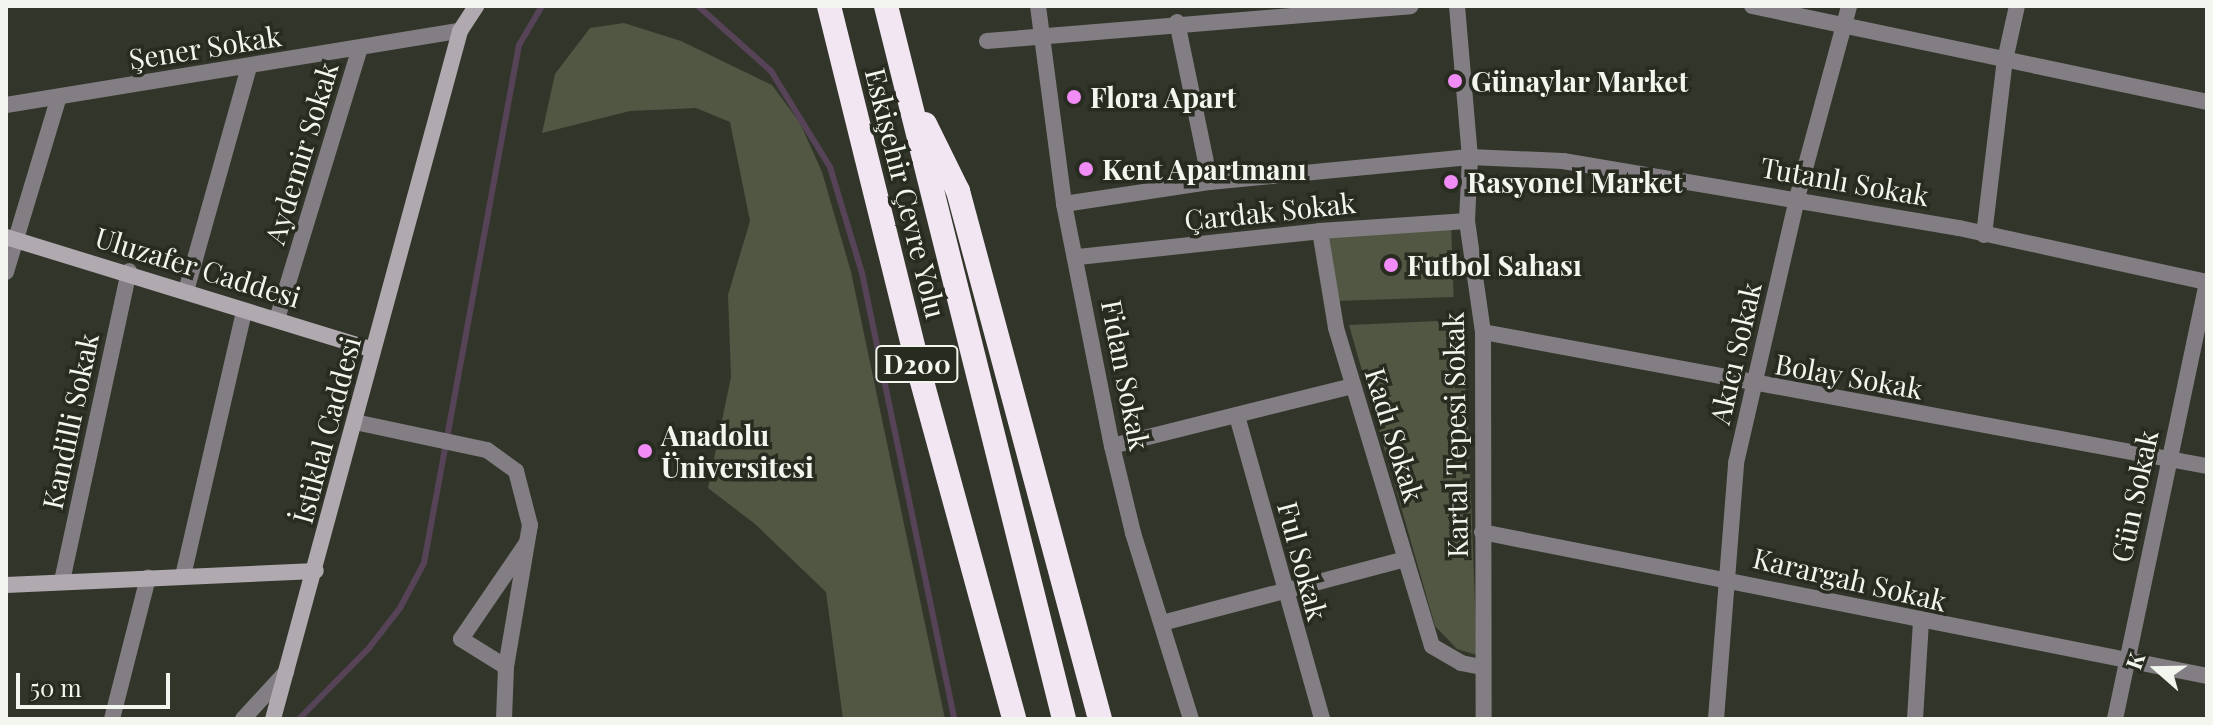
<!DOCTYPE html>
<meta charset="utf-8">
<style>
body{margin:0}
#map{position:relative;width:2213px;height:725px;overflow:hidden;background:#32362a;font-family:"Playfair Display",serif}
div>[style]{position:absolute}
.green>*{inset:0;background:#515743;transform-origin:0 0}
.stream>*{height:6px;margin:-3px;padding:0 3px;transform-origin:3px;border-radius:3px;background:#574357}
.street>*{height:16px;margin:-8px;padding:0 8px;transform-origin:8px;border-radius:8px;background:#837e83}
.secondary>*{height:16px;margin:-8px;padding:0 8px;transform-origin:8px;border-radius:8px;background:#b0a9b0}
.highway>*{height:24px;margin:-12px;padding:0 12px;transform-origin:12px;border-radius:12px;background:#f2e6f2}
.dots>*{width:22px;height:22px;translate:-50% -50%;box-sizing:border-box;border:4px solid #282b20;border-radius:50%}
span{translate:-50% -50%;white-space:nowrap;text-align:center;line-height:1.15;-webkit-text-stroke:7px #282b20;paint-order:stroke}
.shield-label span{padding:2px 6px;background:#282b20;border:2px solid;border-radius:6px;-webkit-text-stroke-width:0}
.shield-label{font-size:26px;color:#f3f6ee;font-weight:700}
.street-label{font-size:28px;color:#f3f6ee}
.poi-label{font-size:28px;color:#f3f6ee;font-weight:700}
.left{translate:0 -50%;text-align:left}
.frame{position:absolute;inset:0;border:8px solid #f3f6ee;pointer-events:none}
.north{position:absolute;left:2117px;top:629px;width:80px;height:80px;-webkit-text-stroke:6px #282b20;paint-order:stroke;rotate:290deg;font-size:22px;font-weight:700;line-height:32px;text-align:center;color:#f3f6ee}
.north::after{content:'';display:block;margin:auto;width:28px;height:36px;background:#f3f6ee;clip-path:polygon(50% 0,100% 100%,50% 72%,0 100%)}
.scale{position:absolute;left:16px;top:673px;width:154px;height:36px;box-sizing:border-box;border:4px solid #f3f6ee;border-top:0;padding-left:10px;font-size:24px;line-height:28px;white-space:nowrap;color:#f3f6ee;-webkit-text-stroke:6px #282b20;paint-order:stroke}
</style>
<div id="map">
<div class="green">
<i style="clip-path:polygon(624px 23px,681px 41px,772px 85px,800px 123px,822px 172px,851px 272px,945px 719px,843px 719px,826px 592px,755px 524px,708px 488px,731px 377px,728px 295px,750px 221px,730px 122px,696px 108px,630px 111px,542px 133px,555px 74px,590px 28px)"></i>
<i style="left:1451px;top:222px;width:75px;height:126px;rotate:88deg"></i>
<i style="clip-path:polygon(1460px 320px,1468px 419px,1477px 655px,1457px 649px,1435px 626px,1349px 325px)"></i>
</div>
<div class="stream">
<i style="left:698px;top:6px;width:98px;rotate:41.7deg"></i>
<i style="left:771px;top:71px;width:113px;rotate:58.4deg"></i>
<i style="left:830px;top:167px;width:111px;rotate:73.2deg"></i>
<i style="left:862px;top:273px;width:455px;rotate:78.3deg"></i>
<i style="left:299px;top:719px;width:100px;rotate:-45.4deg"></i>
<i style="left:369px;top:648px;width:51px;rotate:-52.2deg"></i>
<i style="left:400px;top:608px;width:51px;rotate:-61.9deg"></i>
<i style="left:424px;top:563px;width:527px;rotate:-79.61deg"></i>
<i style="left:519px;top:45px;width:45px;rotate:-59.5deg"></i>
</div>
<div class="street">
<i style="left:1038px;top:6px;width:200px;rotate:82.5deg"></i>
<i style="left:1064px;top:204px;width:247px;rotate:78.8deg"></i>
<i style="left:1112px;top:446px;width:89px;rotate:76.4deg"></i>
<i style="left:1133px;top:533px;width:195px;rotate:72.7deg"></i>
<i style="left:1457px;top:6px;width:152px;rotate:85.1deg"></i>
<i style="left:1470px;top:157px;width:64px;rotate:92.7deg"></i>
<i style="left:1467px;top:221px;width:112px;rotate:81.8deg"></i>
<i style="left:1483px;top:332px;width:387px;rotate:89.9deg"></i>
<i style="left:1752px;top:6px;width:465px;rotate:11.9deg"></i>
<i style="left:1177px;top:22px;width:163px;rotate:78.3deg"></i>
<i style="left:987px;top:41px;width:425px;rotate:-4.7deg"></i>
<i style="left:6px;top:105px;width:460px;rotate:-9.3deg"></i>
<i style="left:1064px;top:204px;width:148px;rotate:-8.6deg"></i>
<i style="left:1210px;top:182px;width:261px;rotate:-5.5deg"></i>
<i style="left:1470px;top:157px;width:93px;rotate:2.5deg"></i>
<i style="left:1563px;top:161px;width:402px;rotate:9.6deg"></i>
<i style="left:1959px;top:228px;width:254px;rotate:12.3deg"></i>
<i style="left:1320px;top:231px;width:98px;rotate:80.6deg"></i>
<i style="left:1336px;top:328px;width:332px;rotate:73.2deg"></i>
<i style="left:1432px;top:646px;width:34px;rotate:30deg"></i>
<i style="left:1461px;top:663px;width:21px;rotate:11deg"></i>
<i style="left:1984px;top:235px;width:176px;rotate:-83.2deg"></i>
<i style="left:2005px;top:60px;width:55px;rotate:-77.5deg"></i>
<i style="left:1078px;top:257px;width:243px;rotate:-6.1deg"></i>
<i style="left:1320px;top:231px;width:147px;rotate:-3.9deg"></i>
<i style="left:6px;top:272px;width:183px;rotate:-73.2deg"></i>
<i style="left:186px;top:291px;width:233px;rotate:-74.3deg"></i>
<i style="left:277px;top:319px;width:283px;rotate:-73deg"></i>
<i style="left:1483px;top:332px;width:736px;rotate:10.49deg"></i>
<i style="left:1237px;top:416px;width:315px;rotate:74.3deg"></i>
<i style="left:355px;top:422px;width:135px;rotate:12deg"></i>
<i style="left:487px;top:450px;width:36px;rotate:36deg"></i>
<i style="left:516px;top:471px;width:56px;rotate:75.5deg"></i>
<i style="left:530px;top:525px;width:144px;rotate:99.6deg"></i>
<i style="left:506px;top:667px;width:52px;rotate:92.2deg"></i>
<i style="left:1112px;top:446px;width:248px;rotate:-14deg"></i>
<i style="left:1482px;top:532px;width:739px;rotate:11.23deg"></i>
<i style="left:183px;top:576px;width:272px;rotate:-77deg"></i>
<i style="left:62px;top:581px;width:317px;rotate:-77.8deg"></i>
<i style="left:1162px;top:623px;width:252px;rotate:-14.7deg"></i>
<i style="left:506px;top:667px;width:53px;rotate:-148.1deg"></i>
<i style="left:461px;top:639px;width:115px;rotate:-55.6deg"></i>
<i style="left:112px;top:719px;width:146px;rotate:-75.7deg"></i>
<i style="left:243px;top:719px;width:64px;rotate:-47.5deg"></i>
<i style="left:1716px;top:719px;width:257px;rotate:-85.5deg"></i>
<i style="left:1736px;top:463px;width:272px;rotate:-77deg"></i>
<i style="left:1797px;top:198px;width:199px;rotate:-74.8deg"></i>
<i style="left:1915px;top:719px;width:97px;rotate:-86.5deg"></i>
<i style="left:2115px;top:719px;width:445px;rotate:-78.1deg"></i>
</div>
<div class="secondary">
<i style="left:6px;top:237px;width:384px;rotate:17.1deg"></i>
<i style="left:6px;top:585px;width:310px;rotate:-2.6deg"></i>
<i style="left:273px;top:719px;width:713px;rotate:-74.79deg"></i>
<i style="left:460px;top:31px;width:30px;rotate:-57deg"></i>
</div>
<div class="highway">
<i style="left:829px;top:6px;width:383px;rotate:76.1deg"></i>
<i style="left:921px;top:378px;width:353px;rotate:74.7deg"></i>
<i style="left:886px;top:6px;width:735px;rotate:75.98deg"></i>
<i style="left:925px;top:124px;width:75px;rotate:63.8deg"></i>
<i style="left:958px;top:191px;width:547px;rotate:74.95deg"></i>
</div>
<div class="dots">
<i style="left:1455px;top:81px;background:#f18bf5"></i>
<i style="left:1074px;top:97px;background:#f18bf5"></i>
<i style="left:1086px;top:169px;background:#f18bf5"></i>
<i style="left:1451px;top:182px;background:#f18bf5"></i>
<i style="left:1391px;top:265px;background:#f18bf5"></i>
<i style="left:645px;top:451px;background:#f18bf5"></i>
</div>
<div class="shield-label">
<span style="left:917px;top:364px">D200</span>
</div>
<div class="street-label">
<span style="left:205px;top:47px;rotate:-9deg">Şener Sokak</span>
<span style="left:301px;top:153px;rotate:-73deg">Aydemir Sokak</span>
<span style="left:1845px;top:181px;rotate:10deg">Tutanlı Sokak</span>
<span style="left:906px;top:193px;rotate:76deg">Eskişehir Çevre Yolu</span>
<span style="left:1270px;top:211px;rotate:-6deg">Çardak Sokak</span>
<span style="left:198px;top:267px;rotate:17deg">Uluzafer Caddesi</span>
<span style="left:1735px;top:353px;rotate:-77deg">Akıcı Sokak</span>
<span style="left:1126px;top:375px;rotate:79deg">Fidan Sokak</span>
<span style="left:1849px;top:376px;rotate:10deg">Bolay Sokak</span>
<span style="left:70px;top:421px;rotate:-78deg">Kandilli Sokak</span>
<span style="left:326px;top:430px;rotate:-75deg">İstiklal Caddesi</span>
<span style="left:1395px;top:435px;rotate:73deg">Kadı Sokak</span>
<span style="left:1455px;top:435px;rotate:-91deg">Kartal Tepesi Sokak</span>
<span style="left:2134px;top:496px;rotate:-78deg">Gün Sokak</span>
<span style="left:1303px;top:561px;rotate:75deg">Ful Sokak</span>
<span style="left:1850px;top:579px;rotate:13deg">Karargah Sokak</span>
</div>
<div class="poi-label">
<span class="left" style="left:1471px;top:81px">Günaylar Market</span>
<span class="left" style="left:1090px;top:97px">Flora Apart</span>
<span class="left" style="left:1102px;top:169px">Kent Apartmanı</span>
<span class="left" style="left:1467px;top:182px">Rasyonel Market</span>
<span class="left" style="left:1407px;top:265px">Futbol Sahası</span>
<span class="left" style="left:661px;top:451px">Anadolu<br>Üniversitesi</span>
</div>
<div class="frame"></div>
<div class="north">K</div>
<div class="scale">50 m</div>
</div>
